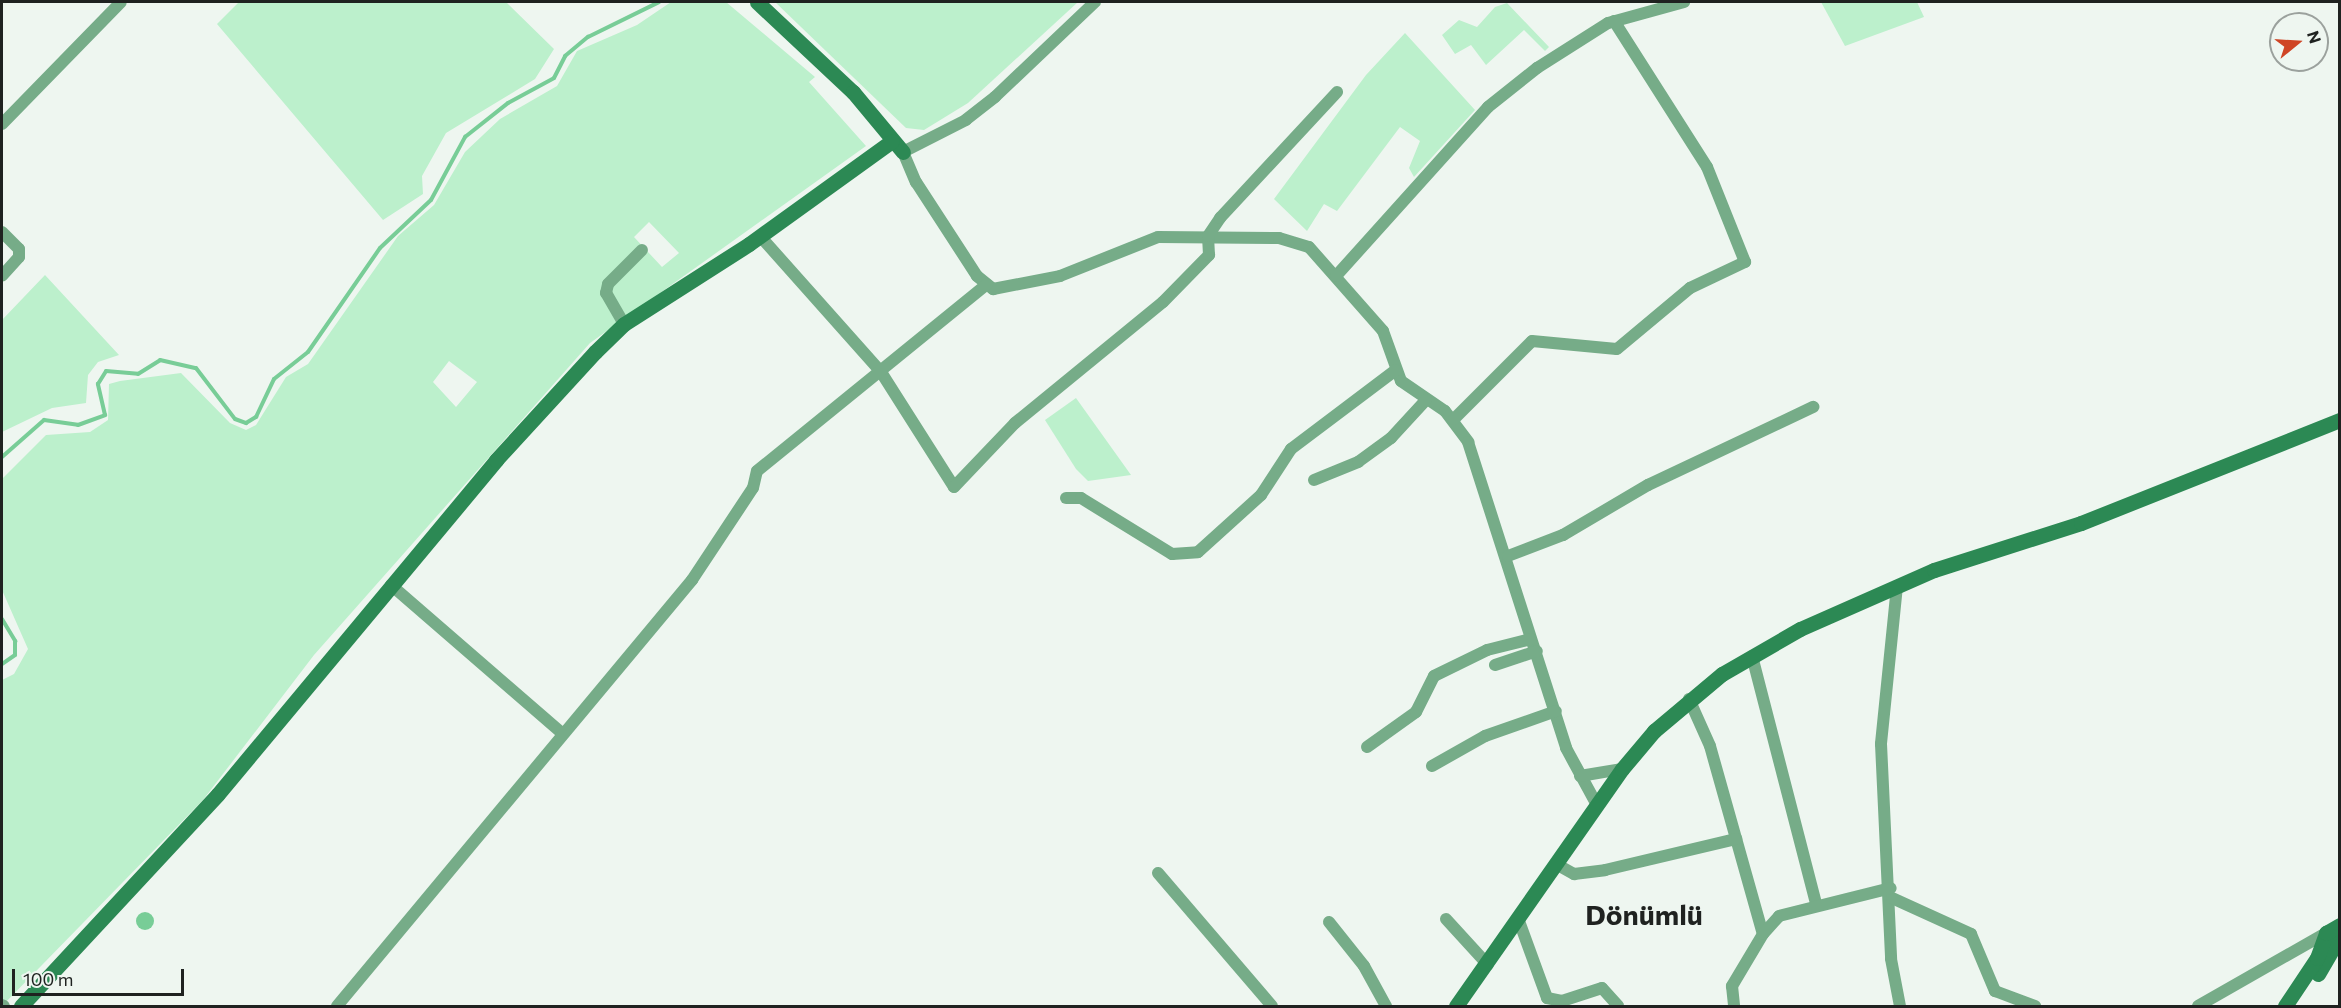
<!DOCTYPE html>
<meta charset="utf-8">
<style>
body{margin:0}
#map{position:relative;width:2341px;height:1008px;overflow:hidden;background:#eef6f0;font-family:Commissioner,sans-serif}
div>[style]{position:absolute}
.green>*{inset:0;background:#bcf0cc}
.water>*{inset:0;background:#78cd97}
.round{border-radius:50%}
.stream>*{height:4px;margin:-2px;padding:0 2px;transform-origin:2px;border-radius:2px;background:#78cd97}
.street>*{height:12px;margin:-6px;padding:0 6px;transform-origin:6px;border-radius:6px;background:#76ac88}
.secondary>*{height:15px;margin:-7.5px;padding:0 7.5px;transform-origin:7.5px;border-radius:7.5px;background:#2c8954}
span{translate:-50% -50%;white-space:nowrap;text-align:center;line-height:1.15;-webkit-text-stroke:4.5px #eef6f0;paint-order:stroke}
.district-label{font-size:28px;color:#1f2220;font-weight:700}
.frame{position:absolute;inset:0;border:3px solid #1f2220;pointer-events:none}
.north{position:absolute;left:2269px;top:12px;width:60px;height:60px;box-sizing:border-box;background:#eef6f0;border:2px solid #9ba19d;border-radius:50%;rotate:72deg;font-size:16px;font-weight:700;line-height:24px;text-align:center;color:#1f2220}
.north::after{content:'';display:block;margin:auto;width:21px;height:27px;background:#cf4525;clip-path:polygon(50% 0,100% 100%,50% 72%,0 100%)}
.scale{position:absolute;left:12px;top:969px;width:172px;height:27px;box-sizing:border-box;border:3px solid #1f2220;border-top:0;padding-left:8px;font-size:18px;line-height:21px;white-space:nowrap;color:#1f2220;-webkit-text-stroke:4px #eef6f0;paint-order:stroke}
</style>
<div id="map">
<div class="green">
<i style="clip-path:polygon(239px 2px,506px 2px,554px 49px,535px 79px,446px 133px,422px 176px,423px 194px,383px 220px,217px 24px)"></i>
<i style="clip-path:polygon(evenodd,671px 2px,726px 2px,815px 77px,809px 82px,866px 146px,590px 343px,314px 655px,203px 800px,2px 1006px,2px 680px,14px 674px,28px 649px,2px 590px,2px 479px,46px 435px,90px 432px,108px 420px,109px 384px,120px 381px,181px 373px,230px 423px,246px 430px,256px 425px,286px 377px,308px 364px,398px 236px,434px 205px,465px 152px,500px 119px,557px 86px,577px 51px,637px 25px,671px 2px,649px 222px,679px 253px,662px 267px,634px 237px,649px 222px,671px 2px,449px 361px,477px 382px,456px 407px,433px 382px,449px 361px)"></i>
<i style="clip-path:polygon(775px 2px,1078px 2px,968px 103px,924px 130px,906px 128px)"></i>
<i style="clip-path:polygon(1821px 2px,1917px 2px,1924px 17px,1845px 46px)"></i>
<i style="clip-path:polygon(1507px 3px,1549px 47px,1545px 51px,1524px 30px,1486px 65px,1471px 45px,1455px 54px,1442px 35px,1459px 20px,1477px 27px,1495px 7px)"></i>
<i style="clip-path:polygon(1405px 33px,1475px 110px,1414px 177px,1409px 168px,1420px 141px,1400px 127px,1337px 211px,1324px 204px,1307px 231px,1274px 199px,1366px 75px)"></i>
<i style="clip-path:polygon(45px 275px,119px 355px,98px 362px,88px 375px,86px 403px,52px 408px,2px 432px,2px 320px)"></i>
<i style="clip-path:polygon(1076px 398px,1131px 475px,1088px 481px,1076px 469px,1045px 420px)"></i>
</div>
<div class="water">
<i class="round" style="left:136px;top:912px;width:18px;height:18px"></i>
</div>
<div class="stream">
<i style="left:2px;top:457px;width:56px;rotate:-41.4deg"></i>
<i style="left:44px;top:420px;width:34px;rotate:8deg"></i>
<i style="left:78px;top:425px;width:29px;rotate:-20deg"></i>
<i style="left:105px;top:415px;width:32px;rotate:-103deg"></i>
<i style="left:98px;top:384px;width:15px;rotate:-58deg"></i>
<i style="left:106px;top:371px;width:32px;rotate:5deg"></i>
<i style="left:138px;top:374px;width:26px;rotate:-32deg"></i>
<i style="left:160px;top:360px;width:37px;rotate:13deg"></i>
<i style="left:196px;top:368px;width:64px;rotate:52.6deg"></i>
<i style="left:235px;top:419px;width:12px;rotate:20deg"></i>
<i style="left:246px;top:423px;width:12px;rotate:-31deg"></i>
<i style="left:256px;top:417px;width:42px;rotate:-64.7deg"></i>
<i style="left:274px;top:379px;width:43px;rotate:-38.5deg"></i>
<i style="left:308px;top:352px;width:126px;rotate:-55.3deg"></i>
<i style="left:380px;top:248px;width:70px;rotate:-43.3deg"></i>
<i style="left:431px;top:200px;width:72px;rotate:-61.6deg"></i>
<i style="left:465px;top:137px;width:55px;rotate:-38.3deg"></i>
<i style="left:508px;top:103px;width:52px;rotate:-28.5deg"></i>
<i style="left:554px;top:78px;width:25px;rotate:-63deg"></i>
<i style="left:565px;top:56px;width:30px;rotate:-40deg"></i>
<i style="left:588px;top:37px;width:79px;rotate:-26.2deg"></i>
<i style="left:2px;top:619px;width:26px;rotate:59deg"></i>
<i style="left:15px;top:641px;width:14px;rotate:90deg"></i>
<i style="left:15px;top:655px;width:16px;rotate:145deg"></i>
</div>
<div class="street">
<i style="left:1095px;top:2px;width:138px;rotate:136.5deg"></i>
<i style="left:995px;top:97px;width:37px;rotate:142deg"></i>
<i style="left:966px;top:120px;width:71px;rotate:153.1deg"></i>
<i style="left:903px;top:152px;width:33px;rotate:67deg"></i>
<i style="left:916px;top:182px;width:112px;rotate:57deg"></i>
<i style="left:977px;top:276px;width:21px;rotate:39deg"></i>
<i style="left:993px;top:289px;width:68px;rotate:-11deg"></i>
<i style="left:1060px;top:276px;width:105px;rotate:-21.7deg"></i>
<i style="left:1158px;top:237px;width:121px;rotate:0.5deg"></i>
<i style="left:1279px;top:238px;width:31px;rotate:17deg"></i>
<i style="left:1309px;top:247px;width:112px;rotate:48.6deg"></i>
<i style="left:1383px;top:331px;width:53px;rotate:70.2deg"></i>
<i style="left:1401px;top:381px;width:53px;rotate:34.3deg"></i>
<i style="left:1445px;top:411px;width:39px;rotate:53deg"></i>
<i style="left:1468px;top:442px;width:321px;rotate:72.2deg"></i>
<i style="left:1566px;top:748px;width:65px;rotate:61.5deg"></i>
<i style="left:2px;top:124px;width:170px;rotate:-45.7deg"></i>
<i style="left:2px;top:232px;width:24px;rotate:45deg"></i>
<i style="left:19px;top:249px;width:8px;rotate:90deg"></i>
<i style="left:19px;top:257px;width:25px;rotate:132deg"></i>
<i style="left:760px;top:236px;width:182px;rotate:48.3deg"></i>
<i style="left:881px;top:372px;width:136px;rotate:57.6deg"></i>
<i style="left:954px;top:487px;width:88px;rotate:-46.4deg"></i>
<i style="left:1015px;top:423px;width:191px;rotate:-39.3deg"></i>
<i style="left:1163px;top:302px;width:66px;rotate:-45.6deg"></i>
<i style="left:1209px;top:255px;width:19px;rotate:-93deg"></i>
<i style="left:1208px;top:236px;width:22px;rotate:-56deg"></i>
<i style="left:1220px;top:218px;width:172px;rotate:-47.1deg"></i>
<i style="left:1336px;top:276px;width:227px;rotate:-48deg"></i>
<i style="left:1488px;top:107px;width:63px;rotate:-38.5deg"></i>
<i style="left:1537px;top:68px;width:84px;rotate:-32.4deg"></i>
<i style="left:1608px;top:23px;width:79px;rotate:-15.4deg"></i>
<i style="left:624px;top:324px;width:36px;rotate:-120deg"></i>
<i style="left:606px;top:293px;width:9px;rotate:-77deg"></i>
<i style="left:608px;top:284px;width:48px;rotate:-45deg"></i>
<i style="left:1454px;top:419px;width:110px;rotate:-45deg"></i>
<i style="left:1532px;top:341px;width:85px;rotate:5.4deg"></i>
<i style="left:1617px;top:349px;width:95px;rotate:-39.9deg"></i>
<i style="left:1690px;top:288px;width:61px;rotate:-25.3deg"></i>
<i style="left:1745px;top:262px;width:102px;rotate:-111.8deg"></i>
<i style="left:1707px;top:167px;width:173px;rotate:-122.5deg"></i>
<i style="left:1314px;top:480px;width:48px;rotate:-22.2deg"></i>
<i style="left:1358px;top:462px;width:41px;rotate:-36deg"></i>
<i style="left:1391px;top:438px;width:52px;rotate:-47.4deg"></i>
<i style="left:1066px;top:498px;width:15px"></i>
<i style="left:1081px;top:498px;width:107px;rotate:31.6deg"></i>
<i style="left:1172px;top:554px;width:26px;rotate:-4deg"></i>
<i style="left:1198px;top:552px;width:85px;rotate:-42.1deg"></i>
<i style="left:1261px;top:495px;width:55px;rotate:-56.9deg"></i>
<i style="left:1291px;top:449px;width:131px;rotate:-37deg"></i>
<i style="left:1508px;top:556px;width:59px;rotate:-20.9deg"></i>
<i style="left:1563px;top:535px;width:99px;rotate:-30.5deg"></i>
<i style="left:1648px;top:485px;width:183px;rotate:-25.3deg"></i>
<i style="left:391px;top:585px;width:226px;rotate:40.9deg"></i>
<i style="left:1897px;top:586px;width:159px;rotate:95.8deg"></i>
<i style="left:1881px;top:744px;width:215px;rotate:87.3deg"></i>
<i style="left:1891px;top:959px;width:48px;rotate:79.2deg"></i>
<i style="left:1752px;top:656px;width:256px;rotate:75.5deg"></i>
<i style="left:1495px;top:665px;width:44px;rotate:-18.4deg"></i>
<i style="left:1689px;top:699px;width:51px;rotate:65.9deg"></i>
<i style="left:1710px;top:746px;width:195px;rotate:74.3deg"></i>
<i style="left:1763px;top:934px;width:61px;rotate:120.8deg"></i>
<i style="left:1732px;top:986px;width:20px;rotate:84deg"></i>
<i style="left:1367px;top:747px;width:60px;rotate:-35.5deg"></i>
<i style="left:1416px;top:712px;width:40px;rotate:-63.4deg"></i>
<i style="left:1434px;top:676px;width:59px;rotate:-26.1deg"></i>
<i style="left:1487px;top:650px;width:45px;rotate:-14deg"></i>
<i style="left:1432px;top:766px;width:61px;rotate:-29.5deg"></i>
<i style="left:1485px;top:736px;width:75px;rotate:-19.4deg"></i>
<i style="left:1580px;top:776px;width:43px;rotate:-9.5deg"></i>
<i style="left:1556px;top:864px;width:21px;rotate:29deg"></i>
<i style="left:1574px;top:874px;width:31px;rotate:-7deg"></i>
<i style="left:1605px;top:870px;width:135px;rotate:-13.3deg"></i>
<i style="left:1158px;top:873px;width:175px;rotate:49.4deg"></i>
<i style="left:1892px;top:898px;width:87px;rotate:24.5deg"></i>
<i style="left:1971px;top:934px;width:62px;rotate:67.2deg"></i>
<i style="left:1995px;top:991px;width:43px;rotate:20.6deg"></i>
<i style="left:1446px;top:919px;width:62px;rotate:47.6deg"></i>
<i style="left:1519px;top:921px;width:82px;rotate:70deg"></i>
<i style="left:1547px;top:998px;width:15px;rotate:11deg"></i>
<i style="left:1562px;top:1001px;width:42px;rotate:-18deg"></i>
<i style="left:1602px;top:988px;width:24px;rotate:48deg"></i>
<i style="left:1329px;top:922px;width:56px;rotate:51.5deg"></i>
<i style="left:1364px;top:966px;width:46px;rotate:61.2deg"></i>
<i style="left:1763px;top:934px;width:24px;rotate:-48deg"></i>
<i style="left:1779px;top:916px;width:115px;rotate:-14deg"></i>
<i style="left:2px;top:1005px;width:2px;rotate:27deg"></i>
<i style="left:337px;top:1006px;width:555px;rotate:-50.19deg"></i>
<i style="left:692px;top:580px;width:110px;rotate:-56.5deg"></i>
<i style="left:753px;top:488px;width:17px;rotate:-77deg"></i>
<i style="left:757px;top:471px;width:296px;rotate:-39.1deg"></i>
<i style="left:2198px;top:1006px;width:147px;rotate:-29.7deg"></i>
</div>
<div class="secondary">
<i style="left:757px;top:2px;width:132px;rotate:43.2deg"></i>
<i style="left:853px;top:92px;width:78px;rotate:50.2deg"></i>
<i style="left:2318px;top:974px;width:44px;rotate:-59.9deg"></i>
<i style="left:21px;top:1006px;width:289px;rotate:-47.1deg"></i>
<i style="left:218px;top:794px;width:435px;rotate:-50.2deg"></i>
<i style="left:496px;top:460px;width:147px;rotate:-47.5deg"></i>
<i style="left:595px;top:352px;width:40px;rotate:-44deg"></i>
<i style="left:624px;top:324px;width:148px;rotate:-32.6deg"></i>
<i style="left:749px;top:244px;width:176px;rotate:-35.8deg"></i>
<i style="left:1456px;top:1006px;width:289px;rotate:-55deg"></i>
<i style="left:1622px;top:769px;width:50px;rotate:-49.9deg"></i>
<i style="left:1654px;top:731px;width:89px;rotate:-40deg"></i>
<i style="left:1722px;top:674px;width:90px;rotate:-30deg"></i>
<i style="left:1800px;top:629px;width:146px;rotate:-23.8deg"></i>
<i style="left:1934px;top:570px;width:154px;rotate:-17.7deg"></i>
<i style="left:2081px;top:523px;width:279px;rotate:-21.7deg"></i>
<i style="left:2285px;top:1006px;width:58px;rotate:-56.3deg"></i>
<i style="left:2317px;top:958px;width:27px;rotate:-70deg"></i>
<i style="left:2326px;top:933px;width:16px;rotate:-30deg"></i>
</div>
<div class="district-label">
<span style="left:1644px;top:914px">Dönümlü</span>
</div>
<div class="frame"></div>
<div class="north">N</div>
<div class="scale">100 m</div>
</div>
